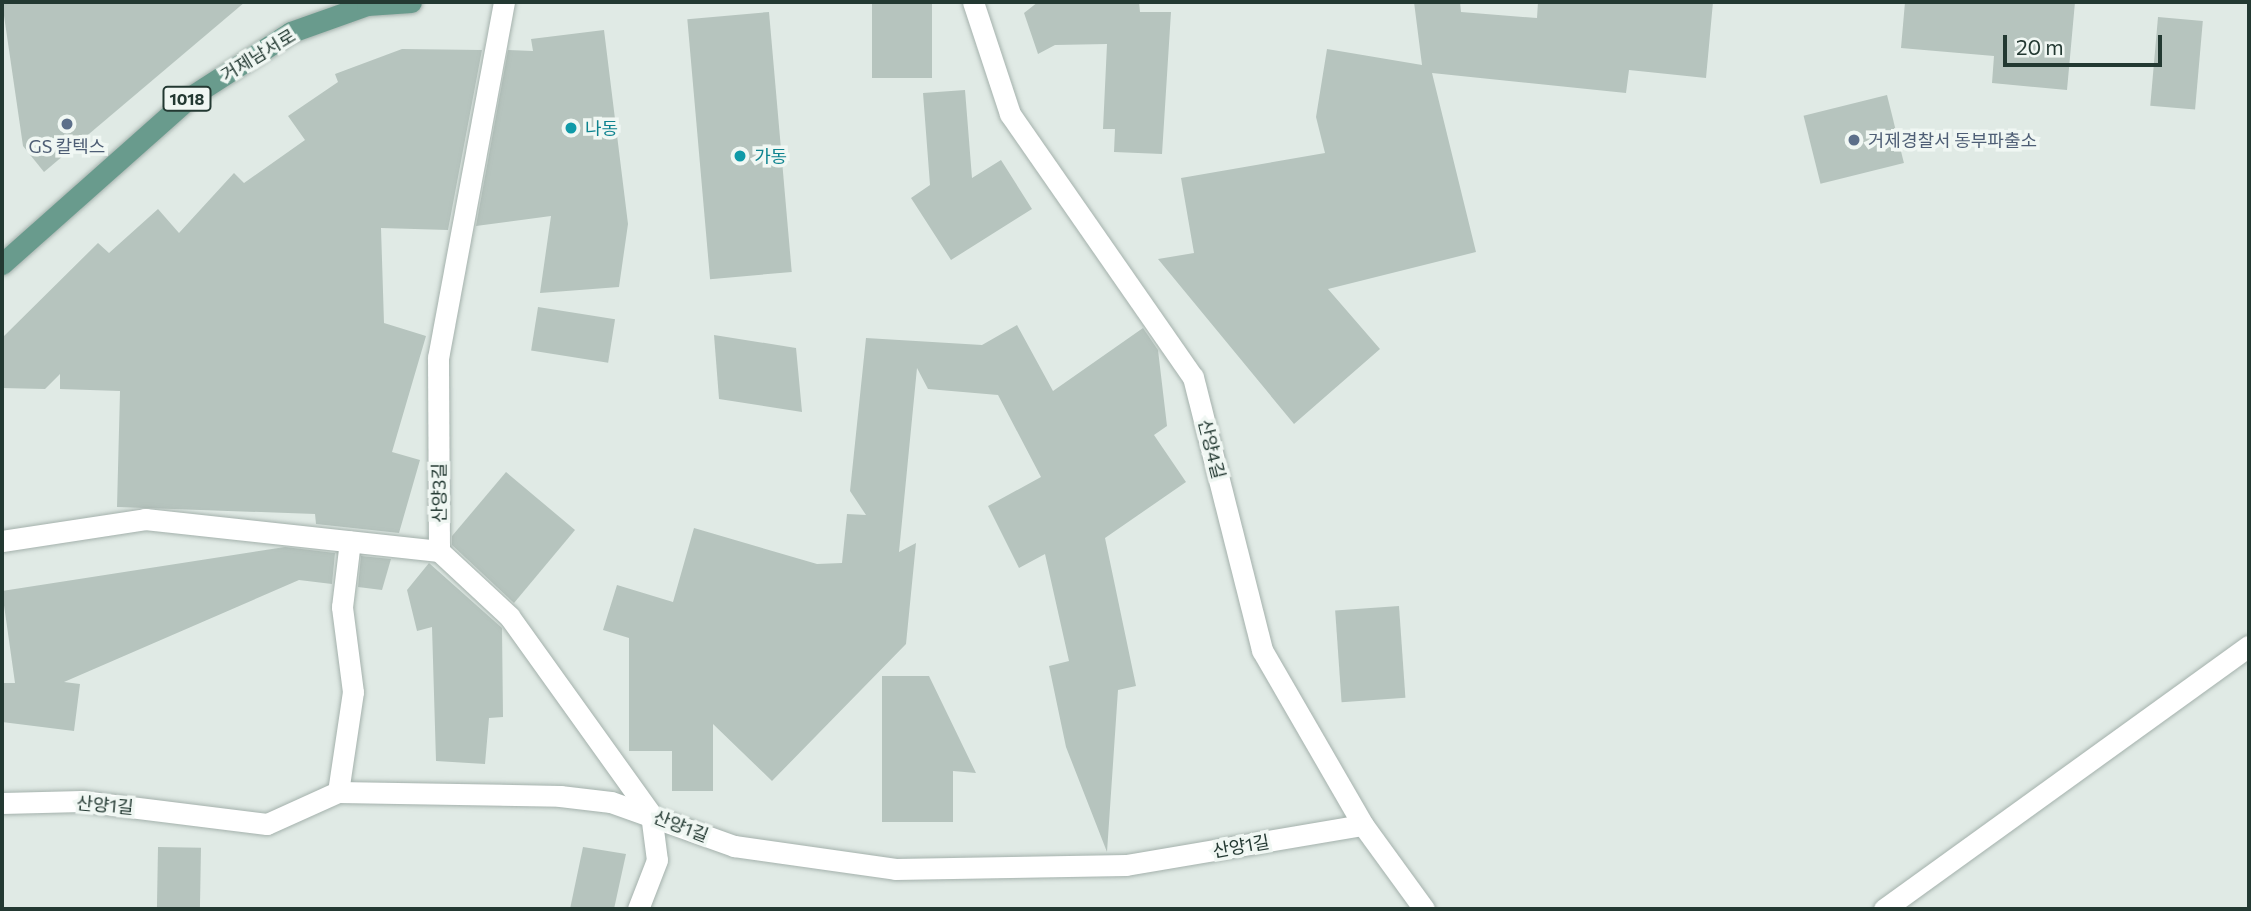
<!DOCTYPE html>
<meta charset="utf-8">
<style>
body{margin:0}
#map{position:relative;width:2251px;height:911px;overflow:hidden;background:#e0eae5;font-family:Commissioner,"Noto Sans KR",sans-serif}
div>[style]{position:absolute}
.building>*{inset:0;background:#b6c4be;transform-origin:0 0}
.roads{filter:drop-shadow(0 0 2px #a4b1ac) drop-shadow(0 0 2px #a4b1ac)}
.lane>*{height:21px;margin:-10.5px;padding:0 10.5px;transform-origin:10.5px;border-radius:10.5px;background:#fff}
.street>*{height:21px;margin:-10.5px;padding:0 10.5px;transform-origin:10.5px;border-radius:10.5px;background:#fff}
.primary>*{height:21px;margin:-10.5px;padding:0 10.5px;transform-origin:10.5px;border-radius:10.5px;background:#699b8d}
.dots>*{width:19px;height:19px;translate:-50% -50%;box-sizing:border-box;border:4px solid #f0f7f3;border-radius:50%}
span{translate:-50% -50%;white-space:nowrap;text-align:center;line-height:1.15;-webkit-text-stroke:7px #f0f7f3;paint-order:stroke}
.shield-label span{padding:2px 5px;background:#f0f7f3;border:2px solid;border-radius:5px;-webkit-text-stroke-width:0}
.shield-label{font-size:16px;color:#233932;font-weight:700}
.street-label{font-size:18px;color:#233932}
.culture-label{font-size:18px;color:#0d838f}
.left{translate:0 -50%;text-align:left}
.service-label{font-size:18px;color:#4e5e75}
.frame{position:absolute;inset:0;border:4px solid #233932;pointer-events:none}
.scale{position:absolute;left:2003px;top:35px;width:159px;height:32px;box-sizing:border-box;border:4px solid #233932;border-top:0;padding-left:9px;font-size:21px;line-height:24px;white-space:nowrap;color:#233932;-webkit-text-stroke:5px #f0f7f3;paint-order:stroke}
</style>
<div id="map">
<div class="building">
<i style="clip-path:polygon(2px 2px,245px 2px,44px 172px,23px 146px)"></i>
<i style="left:872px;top:2px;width:60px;height:76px"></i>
<i style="clip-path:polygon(1038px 2px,1139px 2px,1140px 12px,1171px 12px,1162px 154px,1114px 152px,1115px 129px,1103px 129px,1107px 44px,1055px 45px,1038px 54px,1024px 13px)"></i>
<i style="clip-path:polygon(1414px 2px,1460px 2px,1461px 12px,1537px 18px,1538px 2px,1713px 2px,1706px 78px,1629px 70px,1626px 93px,1432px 73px,1476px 252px,1328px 289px,1380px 349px,1294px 424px,1158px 259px,1194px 253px,1181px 178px,1325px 153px,1316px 117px,1327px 49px,1422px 65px)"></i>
<i style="clip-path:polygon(1905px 2px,2075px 2px,2067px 90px,1992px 83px,1994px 56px,1901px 48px)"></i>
<i style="left:769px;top:12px;width:261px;height:82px;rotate:85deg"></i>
<i style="left:2158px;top:17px;width:45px;height:89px;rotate:5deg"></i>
<i style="clip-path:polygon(604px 30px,628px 224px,619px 287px,540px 293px,551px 216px,476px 226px,508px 50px,533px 51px,531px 39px)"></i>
<i style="clip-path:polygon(402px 49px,482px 50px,448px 230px,381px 228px,384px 323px,426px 336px,392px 452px,420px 460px,399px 533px,316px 524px,315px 514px,117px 507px,120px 391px,60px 389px,60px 374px,45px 389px,2px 388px,2px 338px,98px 243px,109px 253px,158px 209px,179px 233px,234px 173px,244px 183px,305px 140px,288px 116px,338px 82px,335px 74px)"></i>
<i style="clip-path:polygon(965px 90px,972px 178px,1001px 160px,1032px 209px,951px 260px,911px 198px,930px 185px,923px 93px)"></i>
<i style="left:1887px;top:95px;width:70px;height:86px;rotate:76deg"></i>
<i style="left:538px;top:307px;width:78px;height:44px;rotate:9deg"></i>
<i style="clip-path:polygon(1017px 325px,1053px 391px,1143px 328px,1158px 350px,1167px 426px,1154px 435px,1186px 482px,1105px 538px,1136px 686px,1118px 690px,1107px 852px,1066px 747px,1049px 666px,1069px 661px,1045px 554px,1019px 568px,988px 506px,1041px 477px,998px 395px,928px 389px,917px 368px,899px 552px,916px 543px,906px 644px,772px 781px,713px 724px,713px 791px,672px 791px,672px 751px,629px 751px,629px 638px,603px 630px,617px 585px,673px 602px,694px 528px,817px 564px,842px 563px,847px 514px,866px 515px,850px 491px,866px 338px,982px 345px)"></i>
<i style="clip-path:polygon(714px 335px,796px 348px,802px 412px,719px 399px)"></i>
<i style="clip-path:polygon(506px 472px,575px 530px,514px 603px,452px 545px,452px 536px)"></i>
<i style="clip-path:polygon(285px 547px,335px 553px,332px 584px,299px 580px,64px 682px,80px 684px,74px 731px,2px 722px,2px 683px,15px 683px,2px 591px)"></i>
<i style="clip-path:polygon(361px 556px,391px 559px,382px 590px,358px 587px)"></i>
<i style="clip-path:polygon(429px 563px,502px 628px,503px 717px,489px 718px,485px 764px,436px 761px,432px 627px,417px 631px,407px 590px)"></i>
<i style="left:1399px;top:606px;width:92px;height:64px;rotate:86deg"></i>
<i style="clip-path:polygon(882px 676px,929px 676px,976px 773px,953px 771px,953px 822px,882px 822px)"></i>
<i style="left:158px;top:847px;width:43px;height:62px;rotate:1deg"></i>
<i style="clip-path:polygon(583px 847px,626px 854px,614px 909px,570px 909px)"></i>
</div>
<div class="roads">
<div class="lane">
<i style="left:2px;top:541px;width:145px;rotate:-8.7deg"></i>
<i style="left:145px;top:519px;width:296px;rotate:6.2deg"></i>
<i style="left:338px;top:792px;width:101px;rotate:-81.5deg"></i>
<i style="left:353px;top:692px;width:86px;rotate:-97.4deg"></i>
<i style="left:342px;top:607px;width:66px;rotate:-83.1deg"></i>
<i style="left:1884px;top:909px;width:450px;rotate:-35.8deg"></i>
</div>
<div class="street">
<i style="left:504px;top:2px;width:361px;rotate:100.5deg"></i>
<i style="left:438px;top:357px;width:194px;rotate:89.7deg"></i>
<i style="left:439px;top:551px;width:96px;rotate:42.9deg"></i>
<i style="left:509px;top:616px;width:244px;rotate:54.4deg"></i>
<i style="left:651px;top:814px;width:46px;rotate:82.6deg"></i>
<i style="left:657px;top:860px;width:53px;rotate:111.2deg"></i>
<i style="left:973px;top:2px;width:118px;rotate:71.7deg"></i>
<i style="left:1010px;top:114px;width:320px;rotate:55.2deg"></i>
<i style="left:1193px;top:377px;width:282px;rotate:75.8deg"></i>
<i style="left:1262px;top:650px;width:202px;rotate:60deg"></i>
<i style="left:1363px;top:825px;width:104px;rotate:54deg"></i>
<i style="left:2px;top:803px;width:80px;rotate:-1.4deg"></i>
<i style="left:82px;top:801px;width:186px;rotate:7.1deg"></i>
<i style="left:267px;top:824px;width:78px;rotate:-24.3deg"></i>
<i style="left:338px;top:792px;width:222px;rotate:1deg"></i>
<i style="left:560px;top:796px;width:51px;rotate:6.7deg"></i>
<i style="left:611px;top:802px;width:131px;rotate:19.7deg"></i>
<i style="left:734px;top:846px;width:163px;rotate:8.1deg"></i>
<i style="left:895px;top:869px;width:231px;rotate:-1deg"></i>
<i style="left:1126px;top:865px;width:240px;rotate:-9.6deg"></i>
</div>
<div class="primary">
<i style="left:2px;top:264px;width:251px;rotate:-41.6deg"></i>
<i style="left:190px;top:97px;width:120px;rotate:-32.8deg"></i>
<i style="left:291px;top:32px;width:81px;rotate:-19.6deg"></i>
<i style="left:367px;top:5px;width:44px;rotate:-3.9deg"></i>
</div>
</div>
<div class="dots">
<i style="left:67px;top:124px;background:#5c6f8a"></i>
<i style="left:571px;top:128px;background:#0f9aa8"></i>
<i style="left:1854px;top:140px;background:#5c6f8a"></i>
<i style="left:740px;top:156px;background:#0f9aa8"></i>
</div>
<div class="shield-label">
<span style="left:187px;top:99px">1018</span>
</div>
<div class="street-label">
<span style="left:258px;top:55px;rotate:-31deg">거제남서로</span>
<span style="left:1212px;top:449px;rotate:76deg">산양4길</span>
<span style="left:439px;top:493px;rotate:-90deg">산양3길</span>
<span style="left:105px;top:805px;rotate:5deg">산양1길</span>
<span style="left:681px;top:826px;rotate:21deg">산양1길</span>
<span style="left:1241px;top:846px;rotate:-10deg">산양1길</span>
</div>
<div class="culture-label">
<span class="left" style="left:585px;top:128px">나동</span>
<span class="left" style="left:754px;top:156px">가동</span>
</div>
<div class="service-label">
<span class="left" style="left:1868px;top:140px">거제경찰서 동부파출소</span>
<span style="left:67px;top:146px">GS 칼텍스</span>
</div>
<div class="frame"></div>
<div class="scale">20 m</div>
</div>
